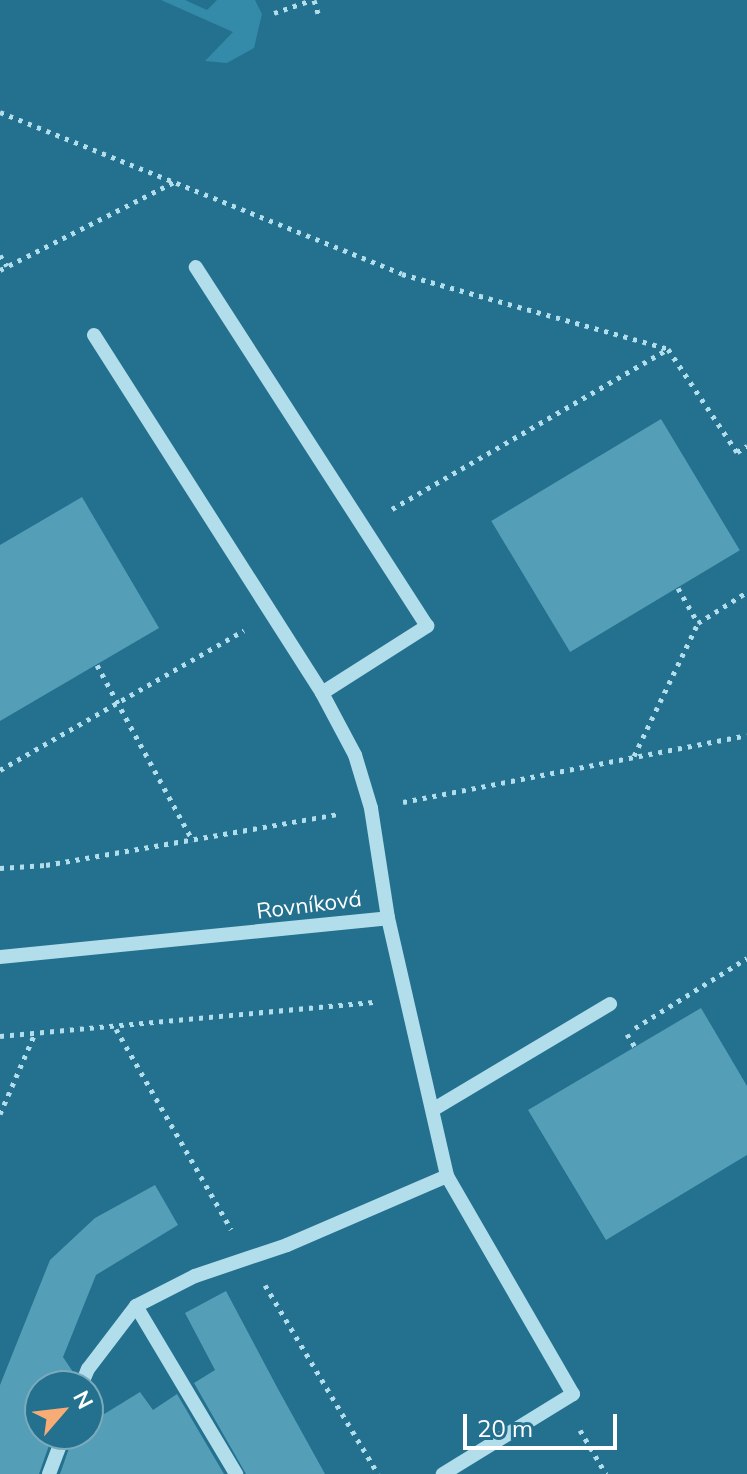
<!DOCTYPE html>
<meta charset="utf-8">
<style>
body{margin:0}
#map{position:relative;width:747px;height:1474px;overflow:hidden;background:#23718e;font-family:Mulish,sans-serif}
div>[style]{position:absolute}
.green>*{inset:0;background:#348ba9}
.building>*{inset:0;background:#549eb8;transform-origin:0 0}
.path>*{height:5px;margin-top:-2.5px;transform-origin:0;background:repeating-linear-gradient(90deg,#b2ddeb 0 4px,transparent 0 10px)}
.minor>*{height:14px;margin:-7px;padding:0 7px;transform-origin:7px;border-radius:7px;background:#b2ddeb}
span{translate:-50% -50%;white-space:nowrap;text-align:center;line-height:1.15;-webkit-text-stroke:7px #23718e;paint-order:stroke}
.street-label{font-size:22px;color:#fff}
.north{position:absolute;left:24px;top:1370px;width:80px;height:80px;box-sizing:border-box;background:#23718e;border:2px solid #7baabb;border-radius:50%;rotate:62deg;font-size:22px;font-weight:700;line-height:32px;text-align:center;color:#fff}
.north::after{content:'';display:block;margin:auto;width:28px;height:36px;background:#f7ab75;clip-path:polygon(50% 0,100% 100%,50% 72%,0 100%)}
.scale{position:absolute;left:463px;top:1414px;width:154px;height:36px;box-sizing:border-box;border:4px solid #fff;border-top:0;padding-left:10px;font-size:24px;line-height:28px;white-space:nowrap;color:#fff;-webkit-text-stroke:6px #23718e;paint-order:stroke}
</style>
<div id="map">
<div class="green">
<i style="clip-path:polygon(161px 0,185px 0,207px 10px,217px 0,255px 0,262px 14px,254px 48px,227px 63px,205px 61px,233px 32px)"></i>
</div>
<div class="building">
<i style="left:661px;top:419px;width:153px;height:198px;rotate:59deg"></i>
<i style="clip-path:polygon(82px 497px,159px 628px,0 721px,0 545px)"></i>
<i style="clip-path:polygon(701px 1008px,747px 1086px,747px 1155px,606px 1240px,528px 1110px)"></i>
<i style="clip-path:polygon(155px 1185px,178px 1225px,96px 1275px,63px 1357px,75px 1375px,71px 1386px,40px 1386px,40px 1434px,53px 1434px,39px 1474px,0 1474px,0 1385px,50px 1260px,95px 1218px)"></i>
<i style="clip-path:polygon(226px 1291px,278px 1389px,325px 1474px,246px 1474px,194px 1383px,215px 1370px,185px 1313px)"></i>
<i style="clip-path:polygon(140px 1392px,153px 1410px,177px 1394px,224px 1474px,60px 1474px,74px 1434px,88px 1434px,88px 1396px,101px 1416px)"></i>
</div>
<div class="path">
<i style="left:314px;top:0;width:17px;rotate:73deg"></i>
<i style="left:274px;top:13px;width:39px;rotate:-19deg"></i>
<i style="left:0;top:112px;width:433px;rotate:21.9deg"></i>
<i style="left:402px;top:274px;width:276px;rotate:15.7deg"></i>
<i style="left:0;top:255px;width:13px;rotate:58deg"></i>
<i style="left:0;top:270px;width:195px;rotate:-26.8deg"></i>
<i style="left:392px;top:509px;width:319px;rotate:-30.1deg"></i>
<i style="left:668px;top:349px;width:124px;rotate:56.2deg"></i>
<i style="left:737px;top:452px;width:12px;rotate:-31deg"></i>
<i style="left:678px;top:588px;width:40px;rotate:60.3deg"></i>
<i style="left:97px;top:665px;width:200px;rotate:61.4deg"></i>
<i style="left:634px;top:756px;width:148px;rotate:-64.3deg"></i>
<i style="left:698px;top:623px;width:58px;rotate:-32.3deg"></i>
<i style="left:0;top:770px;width:281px;rotate:-29.8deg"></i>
<i style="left:403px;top:802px;width:350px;rotate:-11deg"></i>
<i style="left:0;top:868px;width:46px;rotate:-3.7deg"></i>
<i style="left:46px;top:865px;width:296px;rotate:-9.9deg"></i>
<i style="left:635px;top:1028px;width:132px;rotate:-32deg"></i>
<i style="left:116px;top:1029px;width:231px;rotate:60.1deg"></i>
<i style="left:627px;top:1034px;width:15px;rotate:58deg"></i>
<i style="left:0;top:1036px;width:375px;rotate:-5.2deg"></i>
<i style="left:0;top:1114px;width:88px;rotate:-66.6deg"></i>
<i style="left:265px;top:1285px;width:220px;rotate:59.1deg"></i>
<i style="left:580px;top:1430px;width:51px;rotate:59.4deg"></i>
</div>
<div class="minor">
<i style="left:94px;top:335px;width:424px;rotate:57.5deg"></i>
<i style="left:322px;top:693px;width:125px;rotate:-32.5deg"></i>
<i style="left:427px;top:626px;width:427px;rotate:-122.8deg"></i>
<i style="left:388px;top:918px;width:265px;rotate:77.1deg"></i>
<i style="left:447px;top:1176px;width:252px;rotate:60deg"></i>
<i style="left:573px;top:1394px;width:153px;rotate:148.4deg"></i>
<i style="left:0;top:957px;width:390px;rotate:-5.7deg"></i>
<i style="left:388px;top:918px;width:111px;rotate:-98.8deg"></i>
<i style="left:371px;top:808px;width:55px;rotate:-106.8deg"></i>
<i style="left:355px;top:755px;width:70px;rotate:-118deg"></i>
<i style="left:434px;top:1109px;width:205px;rotate:-30.8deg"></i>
<i style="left:136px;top:1306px;width:196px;rotate:59.2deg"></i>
<i style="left:81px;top:1386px;width:18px;rotate:-68deg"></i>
<i style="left:88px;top:1369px;width:79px;rotate:-52.7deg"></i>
<i style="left:136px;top:1306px;width:66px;rotate:-27deg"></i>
<i style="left:195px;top:1276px;width:97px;rotate:-18.6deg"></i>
<i style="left:287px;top:1245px;width:174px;rotate:-23.3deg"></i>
<i style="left:49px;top:1474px;width:43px;rotate:-69.4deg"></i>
</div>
<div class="street-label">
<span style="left:309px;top:905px;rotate:-7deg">Rovníková</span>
</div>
<div class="north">N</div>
<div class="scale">20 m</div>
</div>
